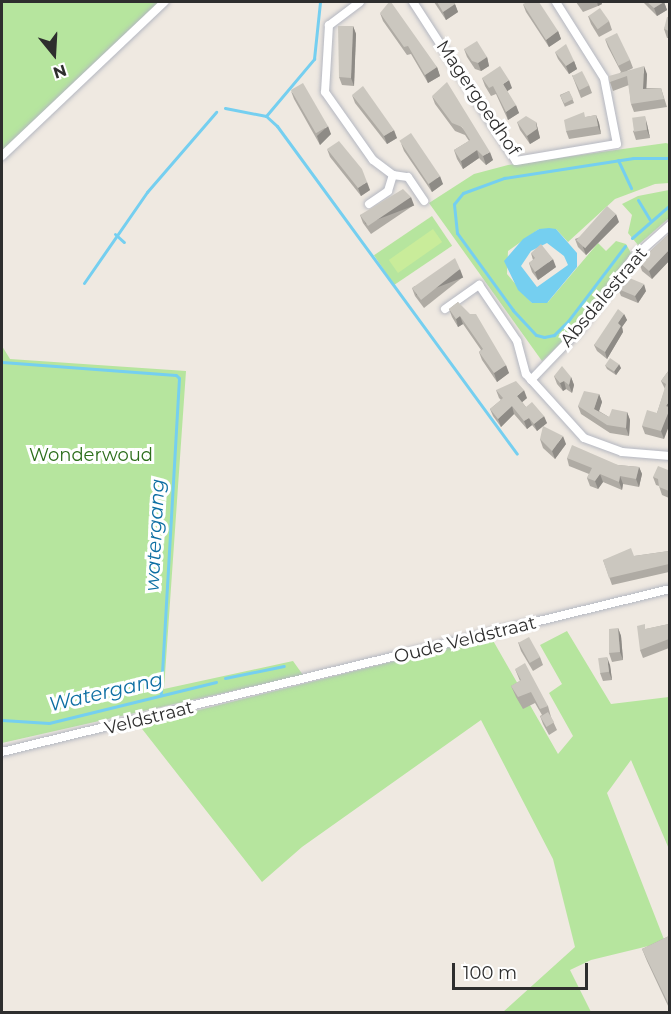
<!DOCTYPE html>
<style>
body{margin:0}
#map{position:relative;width:671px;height:1014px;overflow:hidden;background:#efe9e1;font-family:Montserrat,sans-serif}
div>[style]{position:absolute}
.green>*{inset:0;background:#b6e59e;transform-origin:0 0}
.pitch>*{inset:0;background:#c9ec9a;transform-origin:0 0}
.water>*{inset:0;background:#75cff0}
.stream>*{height:3px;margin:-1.5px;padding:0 1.5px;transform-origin:1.5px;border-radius:1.5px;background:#75cff0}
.roads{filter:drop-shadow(0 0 2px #b4b7c1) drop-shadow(0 0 2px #b4b7c1)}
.minor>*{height:8px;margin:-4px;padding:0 4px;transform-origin:4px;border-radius:4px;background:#fff}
.wall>*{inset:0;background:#afaba4;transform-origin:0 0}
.shaded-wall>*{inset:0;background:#8e8b86;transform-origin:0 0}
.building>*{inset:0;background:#cbc7bf;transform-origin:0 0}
span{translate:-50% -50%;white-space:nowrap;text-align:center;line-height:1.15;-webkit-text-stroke:6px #fff;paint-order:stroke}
.street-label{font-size:18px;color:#2e2e2e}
.park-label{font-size:18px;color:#2c6e1b}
.water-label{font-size:20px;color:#0d6fa3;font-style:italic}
.frame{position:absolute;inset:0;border:3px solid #2e2e2e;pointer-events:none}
.north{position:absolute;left:24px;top:24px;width:60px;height:60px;-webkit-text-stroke:4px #fff;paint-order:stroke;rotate:162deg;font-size:16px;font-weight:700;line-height:24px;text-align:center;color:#2e2e2e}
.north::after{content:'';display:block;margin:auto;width:21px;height:27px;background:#2e2e2e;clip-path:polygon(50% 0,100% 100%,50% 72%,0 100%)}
.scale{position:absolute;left:452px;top:963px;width:136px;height:27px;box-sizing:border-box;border:3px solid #2e2e2e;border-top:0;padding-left:8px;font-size:18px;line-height:21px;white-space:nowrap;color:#2e2e2e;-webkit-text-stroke:4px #fff;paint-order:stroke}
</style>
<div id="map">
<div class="green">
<i style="clip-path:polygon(2px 2px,161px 2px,2px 152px)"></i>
<i style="clip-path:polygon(666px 143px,669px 144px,669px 183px,655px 184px,615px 199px,568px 242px,556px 229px,539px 229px,508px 251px,507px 274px,532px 303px,548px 302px,598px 243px,606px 251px,616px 241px,626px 244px,631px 253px,572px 333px,542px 361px,429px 203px,474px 174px,508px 165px)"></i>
<i style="clip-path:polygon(669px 190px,669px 218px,638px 245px,628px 233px,632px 215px,622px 204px,638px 196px)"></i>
<i style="left:432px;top:216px;width:36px;height:70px;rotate:56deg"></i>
<i style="clip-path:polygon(2px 346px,10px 359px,186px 371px,164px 689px,293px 661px,303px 675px,2px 743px)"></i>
<i style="clip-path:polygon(567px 631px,611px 704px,669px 697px,669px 849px,631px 760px,607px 793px,665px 942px,591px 960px,570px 970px,591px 1012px,503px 1012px,575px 947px,553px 859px,481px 720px,302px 847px,262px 882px,139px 725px,491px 637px,558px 754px,573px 736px,549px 693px,562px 684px,540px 645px)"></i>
</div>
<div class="pitch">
<i style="left:433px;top:229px;width:16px;height:54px;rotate:55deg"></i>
</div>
<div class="water">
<i style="clip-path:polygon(evenodd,549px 228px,556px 229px,577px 253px,577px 267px,547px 303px,532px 303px,518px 290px,504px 261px,523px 239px,539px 229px,549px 228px,547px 243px,564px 256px,568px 265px,537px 287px,521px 266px,531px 251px,547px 243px)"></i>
</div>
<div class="stream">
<i style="left:225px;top:108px;width:42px;rotate:11deg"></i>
<i style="left:266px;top:116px;width:75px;rotate:-49.9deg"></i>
<i style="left:314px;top:59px;width:57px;rotate:-84deg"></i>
<i style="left:266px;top:116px;width:15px;rotate:42deg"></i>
<i style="left:277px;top:126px;width:406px;rotate:53.8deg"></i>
<i style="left:618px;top:160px;width:31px;rotate:65deg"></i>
<i style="left:638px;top:200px;width:23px;rotate:59deg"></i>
<i style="left:115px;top:234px;width:12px;rotate:42deg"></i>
<i style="left:632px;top:238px;width:50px;rotate:-41deg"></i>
<i style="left:625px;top:246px;width:94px;rotate:127.2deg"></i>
<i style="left:568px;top:321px;width:20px;rotate:135deg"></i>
<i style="left:554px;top:335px;width:10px;rotate:169deg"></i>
<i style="left:544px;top:337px;width:8px;rotate:-166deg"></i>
<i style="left:536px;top:335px;width:34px;rotate:-133deg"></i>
<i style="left:513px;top:310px;width:95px;rotate:-126deg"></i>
<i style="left:457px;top:233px;width:29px;rotate:-96deg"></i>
<i style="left:454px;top:204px;width:14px;rotate:-51deg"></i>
<i style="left:463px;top:193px;width:44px;rotate:-20.1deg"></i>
<i style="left:504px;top:178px;width:131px;rotate:-8.8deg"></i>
<i style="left:633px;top:158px;width:37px"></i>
<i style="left:84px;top:283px;width:111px;rotate:-55.3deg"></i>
<i style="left:147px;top:192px;width:106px;rotate:-49.2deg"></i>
<i style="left:2px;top:362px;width:174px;rotate:4.3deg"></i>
<i style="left:176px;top:375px;width:4px;rotate:45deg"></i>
<i style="left:179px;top:378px;width:316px;rotate:93.3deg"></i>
<i style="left:225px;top:678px;width:60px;rotate:-11.5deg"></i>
<i style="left:2px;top:720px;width:47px;rotate:3.7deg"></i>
<i style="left:49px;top:723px;width:172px;rotate:-13.8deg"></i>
</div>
<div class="roads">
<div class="minor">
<i style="left:360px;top:2px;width:39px;rotate:143deg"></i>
<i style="left:329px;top:25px;width:67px;rotate:93.4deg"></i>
<i style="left:325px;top:92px;width:83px;rotate:54.8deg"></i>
<i style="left:373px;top:160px;width:25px;rotate:37deg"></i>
<i style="left:393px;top:175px;width:15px;rotate:8deg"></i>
<i style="left:408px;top:177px;width:29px;rotate:56deg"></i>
<i style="left:413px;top:2px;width:189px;rotate:57.1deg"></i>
<i style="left:516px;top:161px;width:102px;rotate:-9.6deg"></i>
<i style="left:617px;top:144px;width:67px;rotate:-101.1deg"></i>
<i style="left:604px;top:78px;width:90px;rotate:-122.3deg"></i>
<i style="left:2px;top:156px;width:224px;rotate:-43.5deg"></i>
<i style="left:369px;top:204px;width:23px;rotate:-34deg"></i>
<i style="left:388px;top:191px;width:17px;rotate:-73deg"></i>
<i style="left:445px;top:309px;width:42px;rotate:-35.2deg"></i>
<i style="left:479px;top:285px;width:68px;rotate:55.8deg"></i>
<i style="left:517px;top:341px;width:34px;rotate:75deg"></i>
<i style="left:526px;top:374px;width:86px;rotate:47.8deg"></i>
<i style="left:584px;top:438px;width:40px;rotate:20.2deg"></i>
<i style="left:622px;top:452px;width:48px;rotate:4.8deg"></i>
<i style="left:531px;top:380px;width:69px;rotate:-46.2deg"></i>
<i style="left:579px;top:330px;width:90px;rotate:-53.1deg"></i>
<i style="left:633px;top:258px;width:50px;rotate:-41.7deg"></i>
<i style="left:2px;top:752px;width:688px;rotate:-13.71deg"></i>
</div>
</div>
<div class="wall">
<i style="clip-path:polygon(434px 2px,454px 2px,458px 12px,446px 20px)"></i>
<i style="clip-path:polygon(576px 2px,601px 2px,602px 4px,598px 6px,583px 12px)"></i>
<i style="clip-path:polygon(643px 2px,664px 2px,667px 10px,657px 16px)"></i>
<i style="clip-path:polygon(523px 4px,558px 31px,561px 39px,549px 47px,526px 12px)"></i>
<i style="clip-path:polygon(380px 13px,437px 67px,440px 76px,428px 83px,411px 54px,407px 55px,383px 21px)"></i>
<i style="clip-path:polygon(588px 16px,609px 21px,612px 30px,599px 37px,591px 24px)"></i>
<i style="clip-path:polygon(669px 17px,669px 38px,667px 38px,664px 29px)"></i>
<i style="clip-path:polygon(353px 26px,356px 34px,354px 86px,342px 85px,339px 77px)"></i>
<i style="clip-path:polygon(605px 39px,630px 60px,633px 68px,627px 71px,647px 74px,646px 88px,661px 88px,667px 107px,634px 112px,631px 104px,629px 85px,613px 91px,610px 82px,621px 72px,608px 47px)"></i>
<i style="clip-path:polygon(464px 49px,487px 57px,489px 66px,481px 71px,475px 69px,467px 57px)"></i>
<i style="clip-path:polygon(555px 52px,574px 61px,577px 69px,569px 74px,558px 59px)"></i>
<i style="clip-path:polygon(572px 75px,589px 85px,592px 93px,581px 98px)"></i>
<i style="clip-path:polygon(482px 78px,512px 88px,507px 91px,519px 113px,508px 120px,496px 94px,491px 96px,485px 86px)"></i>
<i style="clip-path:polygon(291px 91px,331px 134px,320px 145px,294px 99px)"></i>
<i style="left:569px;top:91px;width:13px;height:10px;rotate:67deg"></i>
<i style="clip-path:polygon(352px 95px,397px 138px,387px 144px,355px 103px)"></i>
<i style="clip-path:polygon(432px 96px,493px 160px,486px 165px,479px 158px,463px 169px,457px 159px,454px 150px,469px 141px,465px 135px,455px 131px,435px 104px)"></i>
<i style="clip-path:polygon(596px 115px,599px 123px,601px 134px,569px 139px,566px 131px,586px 117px)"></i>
<i style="clip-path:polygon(517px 122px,536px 122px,540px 138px,530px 144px,520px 130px)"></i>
<i style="clip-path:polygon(647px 124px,650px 138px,636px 140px,633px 131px)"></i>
<i style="clip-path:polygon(401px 143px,443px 184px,432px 192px,404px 151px)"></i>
<i style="clip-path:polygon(327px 149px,370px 190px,361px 196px,330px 157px)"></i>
<i style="clip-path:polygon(414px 205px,371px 234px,363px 223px,360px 215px)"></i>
<i style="clip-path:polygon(619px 222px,586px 255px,578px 247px,575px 239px)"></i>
<i style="clip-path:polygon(669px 234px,669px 261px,652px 279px,642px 271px,639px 262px)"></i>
<i style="clip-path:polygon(531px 253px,556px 267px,538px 280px,532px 272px,529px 263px,533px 260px)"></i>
<i style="clip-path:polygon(463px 277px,424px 308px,415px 296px,412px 288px)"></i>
<i style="clip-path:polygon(618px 289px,646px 291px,638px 303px,621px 296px)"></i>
<i style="clip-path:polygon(458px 302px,509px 373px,497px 382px,482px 360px,479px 352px,481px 350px,463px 324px,458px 327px,452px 317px,449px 309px)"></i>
<i style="clip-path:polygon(624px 314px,627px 320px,622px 327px,623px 332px,607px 359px,597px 351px,594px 345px)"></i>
<i style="clip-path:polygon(605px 365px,621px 368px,616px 375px,607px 369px)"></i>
<i style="clip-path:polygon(669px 370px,664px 439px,645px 434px,642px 426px,657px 413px,665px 389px,661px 381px)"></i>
<i style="clip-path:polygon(554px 376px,571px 377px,574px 385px,572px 393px,566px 389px,563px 391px,557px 384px)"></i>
<i style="clip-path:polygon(496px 390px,527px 398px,522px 402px,526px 407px,547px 423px,537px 431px,532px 425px,527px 429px,514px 414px,501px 427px,493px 416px,490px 409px,501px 400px,499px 398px)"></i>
<i style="clip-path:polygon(599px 394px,602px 402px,599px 411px,609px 417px,627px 412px,630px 420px,629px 436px,610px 433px,581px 414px,578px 406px)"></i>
<i style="clip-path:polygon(540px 439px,566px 444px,555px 459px,543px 448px)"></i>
<i style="clip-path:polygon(567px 458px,618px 465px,639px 467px,642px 474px,639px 487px,623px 484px,622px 490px,603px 482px,598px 489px,590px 486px,587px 478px,589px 474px,569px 466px)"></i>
<i style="clip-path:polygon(669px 467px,669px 498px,662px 495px,659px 486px,656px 485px,653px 477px,668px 470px)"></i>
<i style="clip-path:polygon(669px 551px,669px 572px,612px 585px,603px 560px,634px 556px)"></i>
<i style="clip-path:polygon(669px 624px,669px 648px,643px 658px,640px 650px,646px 629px)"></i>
<i style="clip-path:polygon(618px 628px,621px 636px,623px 660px,612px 662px,609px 653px)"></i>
<i style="clip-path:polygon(518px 642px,540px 657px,543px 665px,533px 671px,521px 651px)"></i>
<i style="clip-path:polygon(610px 665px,612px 680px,603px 681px,600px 673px)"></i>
<i style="clip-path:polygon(515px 669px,548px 706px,551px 717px,557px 730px,549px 735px,543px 724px,540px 716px,542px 715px,535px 703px,523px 709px,516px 697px,511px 686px,520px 681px)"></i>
<i style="clip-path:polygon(669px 936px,669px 1008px,647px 961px,642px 949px)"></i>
</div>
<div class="shaded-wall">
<i style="clip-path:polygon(597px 2px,601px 2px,602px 4px,598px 6px)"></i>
<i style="clip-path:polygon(664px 2px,667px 10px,657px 16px,654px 8px)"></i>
<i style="clip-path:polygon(455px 4px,458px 12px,446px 20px,443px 12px)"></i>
<i style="clip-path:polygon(353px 26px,356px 34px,354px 86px,351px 78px)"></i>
<i style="clip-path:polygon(558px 31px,561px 39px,549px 47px,546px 40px)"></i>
<i style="clip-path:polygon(487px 57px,489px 66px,481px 71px,478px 63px)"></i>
<i style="clip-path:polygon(574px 61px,577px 69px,569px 74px,566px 66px)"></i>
<i style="clip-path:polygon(644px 66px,647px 74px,646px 97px,643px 89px)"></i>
<i style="clip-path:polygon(437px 67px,440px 76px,428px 83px,425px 75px)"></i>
<i style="clip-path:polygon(509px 80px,512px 88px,506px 92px,503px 84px)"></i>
<i style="clip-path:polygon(516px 105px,519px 113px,508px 120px,506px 112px)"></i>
<i style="clip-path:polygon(596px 115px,599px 123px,601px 134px,598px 126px)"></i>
<i style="clip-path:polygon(645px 116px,647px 124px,650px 138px,647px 130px)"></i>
<i style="clip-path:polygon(536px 122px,540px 138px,530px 144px,527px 136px)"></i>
<i style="clip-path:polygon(328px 126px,331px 134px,320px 145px,317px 136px)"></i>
<i style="clip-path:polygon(394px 130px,397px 138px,387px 144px,384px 136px)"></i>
<i style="clip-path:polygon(477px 150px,479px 158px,463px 169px,461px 161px)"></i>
<i style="clip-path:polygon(490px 152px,493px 160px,486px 165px,483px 156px)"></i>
<i style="clip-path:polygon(440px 176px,443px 184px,432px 192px,429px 184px)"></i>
<i style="clip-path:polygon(367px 182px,370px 190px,361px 196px,358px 188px)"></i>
<i style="left:411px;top:197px;width:9px;height:52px;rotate:69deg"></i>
<i style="clip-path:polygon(616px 214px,619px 222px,586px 255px,583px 247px)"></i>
<i style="clip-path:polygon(669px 250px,669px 261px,652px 279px,649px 271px)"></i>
<i style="clip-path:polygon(553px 259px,556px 267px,538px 280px,535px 272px)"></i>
<i style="left:460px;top:269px;width:9px;height:50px;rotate:69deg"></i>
<i style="clip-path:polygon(644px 284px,646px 291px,638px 303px,635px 296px)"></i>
<i style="clip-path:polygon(624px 314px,627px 320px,622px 327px,623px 332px,607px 359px,605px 352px,618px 323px)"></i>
<i style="clip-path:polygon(460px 316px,463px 324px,458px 327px,456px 319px)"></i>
<i style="clip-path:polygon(619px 364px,621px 368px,616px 375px,614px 371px)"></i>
<i style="clip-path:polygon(506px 365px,509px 373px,497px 382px,494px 373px)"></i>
<i style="clip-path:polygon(571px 377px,574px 385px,572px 393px,569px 385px)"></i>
<i style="clip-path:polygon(564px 381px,566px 389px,563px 391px,560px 383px)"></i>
<i style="clip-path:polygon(524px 390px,527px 398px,520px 404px,517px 396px)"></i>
<i style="clip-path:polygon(599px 394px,602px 402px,597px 417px,594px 409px)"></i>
<i style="clip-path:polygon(669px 401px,669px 426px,664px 439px,661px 431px,666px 406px)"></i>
<i style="clip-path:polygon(512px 406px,514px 414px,501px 427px,498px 419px)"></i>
<i style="clip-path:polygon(627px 412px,630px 420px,629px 436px,626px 428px)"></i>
<i style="clip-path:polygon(544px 416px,547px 423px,537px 431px,534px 424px)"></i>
<i style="clip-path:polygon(529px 418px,532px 425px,527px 429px,524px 421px)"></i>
<i style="clip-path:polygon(563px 436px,566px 444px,555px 459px,552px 451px)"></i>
<i style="clip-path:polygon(639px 467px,642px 474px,639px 487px,636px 479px)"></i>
<i style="clip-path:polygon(600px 474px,603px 482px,598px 489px,595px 481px)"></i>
<i style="clip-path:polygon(620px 476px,623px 484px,622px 490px,619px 482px)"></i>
<i style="clip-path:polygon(618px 628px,621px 636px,623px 660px,620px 652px)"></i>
<i style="clip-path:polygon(607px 657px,610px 665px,612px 680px,609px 672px)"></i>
</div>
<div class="building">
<i style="clip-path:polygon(389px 2px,391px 2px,437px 67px,425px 75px,408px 46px,404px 47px,380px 13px)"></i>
<i style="clip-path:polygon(437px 2px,454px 2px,455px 4px,443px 12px)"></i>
<i style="clip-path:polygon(527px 2px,539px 2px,558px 31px,546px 40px,523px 4px)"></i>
<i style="clip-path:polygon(647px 2px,664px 2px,654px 8px)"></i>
<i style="left:600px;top:8px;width:16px;height:14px;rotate:55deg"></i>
<i style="clip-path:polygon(667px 17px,669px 17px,669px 31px,664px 29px)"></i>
<i style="clip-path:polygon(338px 26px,353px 26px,351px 78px,339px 77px)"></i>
<i style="left:617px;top:33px;width:30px;height:13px;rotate:64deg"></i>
<i style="clip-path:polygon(477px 41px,487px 57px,478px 63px,472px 61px,464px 49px)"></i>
<i style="clip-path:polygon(566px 44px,574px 61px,566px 66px,555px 52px)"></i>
<i style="clip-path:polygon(500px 66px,509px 80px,503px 84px,516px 105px,506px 112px,493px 86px,489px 88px,482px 78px)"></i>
<i style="clip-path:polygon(644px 66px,643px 89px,661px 88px,664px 99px,631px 104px,627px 76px,610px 82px,609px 76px)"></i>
<i style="left:582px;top:71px;width:16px;height:11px;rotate:63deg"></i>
<i style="clip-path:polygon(447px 82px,490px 152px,483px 156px,477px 150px,461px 161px,454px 150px,470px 140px,462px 127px,452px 123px,432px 96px)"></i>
<i style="left:303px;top:83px;width:50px;height:14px;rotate:60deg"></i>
<i style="clip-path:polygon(363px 86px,394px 130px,384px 136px,352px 95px)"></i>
<i style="left:569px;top:91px;width:9px;height:10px;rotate:63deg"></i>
<i style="clip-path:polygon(584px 112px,585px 117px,596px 115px,598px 126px,566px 131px,564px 120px)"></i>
<i style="clip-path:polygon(526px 116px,536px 122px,537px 129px,527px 136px,517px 122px)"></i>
<i style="left:645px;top:116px;width:14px;height:13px;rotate:82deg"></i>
<i style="left:411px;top:133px;width:52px;height:14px;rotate:56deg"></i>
<i style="clip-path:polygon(339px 141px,362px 169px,367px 182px,358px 188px,327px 149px)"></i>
<i style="clip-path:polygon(403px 189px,411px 197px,368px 226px,360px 215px)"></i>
<i style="left:607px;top:206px;width:12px;height:46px;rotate:42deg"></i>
<i style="clip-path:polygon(669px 234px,669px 251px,669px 250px,649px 271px,639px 262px)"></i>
<i style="clip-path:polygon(541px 244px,553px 259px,535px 272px,529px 263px,535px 258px,531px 253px)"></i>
<i style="clip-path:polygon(455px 258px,460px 269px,421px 300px,412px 288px)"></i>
<i style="clip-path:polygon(627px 277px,644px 284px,635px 296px,618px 289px)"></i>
<i style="clip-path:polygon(458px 302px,470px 314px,476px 314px,506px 365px,494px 373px,479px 352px,483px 349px,460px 316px,456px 319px,449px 309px)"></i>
<i style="clip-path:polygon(618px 309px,624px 314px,618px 323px,621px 326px,605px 352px,594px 345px)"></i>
<i style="left:610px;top:358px;width:11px;height:9px;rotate:34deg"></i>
<i style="clip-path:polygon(562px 366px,571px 377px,569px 385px,564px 381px,560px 383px,554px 376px)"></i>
<i style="clip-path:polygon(669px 370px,669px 401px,666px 406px,669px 407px,669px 411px,661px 431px,642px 426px,647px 410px,657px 413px,666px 384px,661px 381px)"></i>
<i style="clip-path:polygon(516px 381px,524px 390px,517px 396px,526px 407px,532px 402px,544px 416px,534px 424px,529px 418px,524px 421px,512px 406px,498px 419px,490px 409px,503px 398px,496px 390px)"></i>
<i style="clip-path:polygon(584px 391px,599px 394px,594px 409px,609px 417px,612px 409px,627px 412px,626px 428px,607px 425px,578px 406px)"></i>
<i style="clip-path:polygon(543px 426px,563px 436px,552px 451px,540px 439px)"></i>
<i style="clip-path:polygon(572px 445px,618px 465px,639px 467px,636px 479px,620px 476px,619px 482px,600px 474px,595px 481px,587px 478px,592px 468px,567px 458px)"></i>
<i style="clip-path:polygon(658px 466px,668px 470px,669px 467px,669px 491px,659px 487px,658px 479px,653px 477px)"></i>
<i style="clip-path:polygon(631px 548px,634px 556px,669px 551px,669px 564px,609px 578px,603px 560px)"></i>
<i style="clip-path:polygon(645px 624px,645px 629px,669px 624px,669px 639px,640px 650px,637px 626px)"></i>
<i style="clip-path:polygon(618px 628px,620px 652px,609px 653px,609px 629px)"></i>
<i style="left:529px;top:637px;width:23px;height:12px;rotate:61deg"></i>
<i style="left:607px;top:657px;width:15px;height:9px;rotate:82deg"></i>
<i style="clip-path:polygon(525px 663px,548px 706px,540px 709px,531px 692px,518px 697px,511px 686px,521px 680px,515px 669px)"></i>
<i style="left:548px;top:712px;width:12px;height:9px;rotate:59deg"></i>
<i style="clip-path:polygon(669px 936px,669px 1005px,642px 949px)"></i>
</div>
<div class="street-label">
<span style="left:478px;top:98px;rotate:56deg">Magergoedhof</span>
<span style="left:604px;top:297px;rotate:-50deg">Absdalestraat</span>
<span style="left:465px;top:640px;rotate:-14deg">Oude Veldstraat</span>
<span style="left:149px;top:718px;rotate:-14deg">Veldstraat</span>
</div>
<div class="park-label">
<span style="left:91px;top:455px">Wonderwoud</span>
</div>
<div class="water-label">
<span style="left:155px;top:535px;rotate:-87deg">watergang</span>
<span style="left:106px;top:692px;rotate:-13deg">Watergang</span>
</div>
<div class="frame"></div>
<div class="north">N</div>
<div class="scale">100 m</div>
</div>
